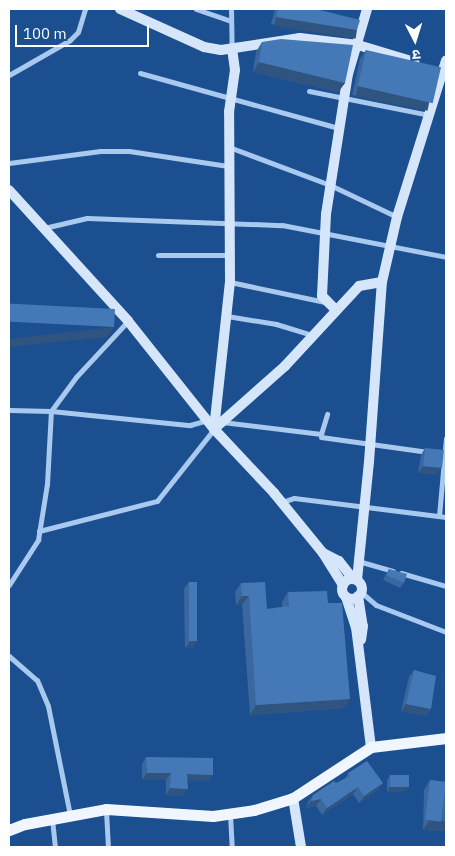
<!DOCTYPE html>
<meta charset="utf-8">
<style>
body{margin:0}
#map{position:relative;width:455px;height:856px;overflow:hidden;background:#1b4f8f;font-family:"IBM Plex Sans","Noto Sans Devanagari",sans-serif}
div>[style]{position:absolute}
.street>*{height:5px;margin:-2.5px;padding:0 2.5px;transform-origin:2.5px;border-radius:2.5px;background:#a9c9ee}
.secondary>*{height:10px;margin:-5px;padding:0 5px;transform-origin:5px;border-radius:5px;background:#d6e6fa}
.secondary>.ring{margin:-5px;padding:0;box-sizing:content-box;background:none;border:10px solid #d6e6fa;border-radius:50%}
.primary>*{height:11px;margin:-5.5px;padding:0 5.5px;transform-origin:5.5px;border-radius:5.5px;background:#f0f6ff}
.wall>*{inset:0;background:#3a679d}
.shaded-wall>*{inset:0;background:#305480;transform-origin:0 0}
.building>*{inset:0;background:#4478b7;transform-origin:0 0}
span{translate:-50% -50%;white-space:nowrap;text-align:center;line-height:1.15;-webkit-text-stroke:4px #1b4f8f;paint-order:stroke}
.frame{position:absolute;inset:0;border:10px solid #fff;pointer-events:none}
.north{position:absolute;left:390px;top:15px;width:50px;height:50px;-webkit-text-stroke:4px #1b4f8f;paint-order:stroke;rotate:175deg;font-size:14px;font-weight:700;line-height:20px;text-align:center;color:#fff}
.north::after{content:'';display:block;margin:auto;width:18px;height:22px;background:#fff;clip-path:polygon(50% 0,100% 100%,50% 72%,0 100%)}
.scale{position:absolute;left:15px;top:25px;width:134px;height:22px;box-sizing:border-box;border:2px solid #fff;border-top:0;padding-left:6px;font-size:15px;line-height:18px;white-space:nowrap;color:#fff;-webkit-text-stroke:4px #1b4f8f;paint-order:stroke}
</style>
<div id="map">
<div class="street">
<i style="left:196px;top:9px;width:36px;rotate:19deg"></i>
<i style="left:231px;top:9px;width:39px;rotate:89deg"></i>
<i style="left:140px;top:73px;width:205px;rotate:15.5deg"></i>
<i style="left:9px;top:75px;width:70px;rotate:-29.8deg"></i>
<i style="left:70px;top:40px;width:11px;rotate:-45deg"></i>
<i style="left:78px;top:32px;width:24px;rotate:-73deg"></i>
<i style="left:309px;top:91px;width:122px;rotate:11.3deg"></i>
<i style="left:229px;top:147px;width:108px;rotate:20.6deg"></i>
<i style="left:330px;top:185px;width:74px;rotate:25.5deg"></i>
<i style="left:9px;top:163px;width:92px;rotate:-7.5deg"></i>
<i style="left:100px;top:151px;width:29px"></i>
<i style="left:129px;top:151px;width:100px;rotate:8.6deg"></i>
<i style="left:44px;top:228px;width:44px;rotate:-13.1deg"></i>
<i style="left:87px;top:218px;width:195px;rotate:2.1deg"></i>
<i style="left:282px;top:225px;width:167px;rotate:11deg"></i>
<i style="left:158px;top:255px;width:71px"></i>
<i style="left:230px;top:282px;width:97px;rotate:11.9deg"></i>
<i style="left:227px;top:316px;width:50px;rotate:9.3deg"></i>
<i style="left:276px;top:324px;width:39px;rotate:17deg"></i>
<i style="left:9px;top:410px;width:42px;rotate:1.4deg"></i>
<i style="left:51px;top:411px;width:140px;rotate:5.8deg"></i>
<i style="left:190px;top:425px;width:18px;rotate:-16deg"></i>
<i style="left:222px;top:422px;width:100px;rotate:6.9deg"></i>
<i style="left:321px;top:434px;width:21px;rotate:-73deg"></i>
<i style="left:321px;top:437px;width:108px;rotate:8deg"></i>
<i style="left:282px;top:502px;width:13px;rotate:-18deg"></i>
<i style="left:294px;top:498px;width:153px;rotate:7.1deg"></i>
<i style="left:439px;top:516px;width:78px;rotate:-84.9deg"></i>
<i style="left:39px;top:531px;width:122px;rotate:-14.3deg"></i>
<i style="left:157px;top:501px;width:92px;rotate:-51.6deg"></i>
<i style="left:358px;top:561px;width:36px;rotate:16deg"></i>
<i style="left:401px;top:573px;width:47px;rotate:16.1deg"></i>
<i style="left:9px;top:585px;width:54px;rotate:-57.2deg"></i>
<i style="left:38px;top:540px;width:57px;rotate:-80.9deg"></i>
<i style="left:47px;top:484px;width:73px;rotate:-86.9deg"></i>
<i style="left:51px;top:411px;width:42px;rotate:-53.7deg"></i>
<i style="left:76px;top:377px;width:76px;rotate:-47.1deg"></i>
<i style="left:361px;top:592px;width:20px;rotate:41deg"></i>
<i style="left:376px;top:605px;width:75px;rotate:21.1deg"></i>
<i style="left:9px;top:656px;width:37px;rotate:41deg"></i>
<i style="left:37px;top:680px;width:28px;rotate:67deg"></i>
<i style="left:48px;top:706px;width:111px;rotate:78.6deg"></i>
<i style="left:106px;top:810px;width:37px;rotate:87deg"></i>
<i style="left:230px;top:814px;width:33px;rotate:87deg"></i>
<i style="left:52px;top:819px;width:28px;rotate:84deg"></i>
</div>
<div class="secondary">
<i style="left:120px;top:9px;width:92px;rotate:24.3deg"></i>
<i style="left:204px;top:47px;width:17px;rotate:10deg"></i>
<i style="left:221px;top:50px;width:80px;rotate:-8.6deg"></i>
<i style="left:300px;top:38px;width:58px;rotate:6.9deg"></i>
<i style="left:358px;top:45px;width:59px;rotate:16.9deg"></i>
<i style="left:9px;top:190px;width:177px;rotate:47.7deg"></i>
<i style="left:128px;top:321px;width:138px;rotate:51.5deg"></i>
<i style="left:214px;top:429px;width:88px;rotate:46.8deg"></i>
<i style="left:274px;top:493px;width:77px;rotate:50.8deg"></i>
<i style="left:323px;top:553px;width:38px;rotate:58deg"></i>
<i style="left:336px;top:310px;width:20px;rotate:-135deg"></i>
<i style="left:322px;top:296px;width:82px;rotate:-87.2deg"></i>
<i style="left:326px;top:214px;width:142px;rotate:-81.1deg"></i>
<i style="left:348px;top:74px;width:68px;rotate:-73.7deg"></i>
<i style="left:214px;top:429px;width:95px;rotate:-41.6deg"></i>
<i style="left:285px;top:366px;width:109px;rotate:-47.2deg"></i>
<i style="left:359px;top:286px;width:23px;rotate:-10deg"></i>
<i style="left:382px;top:282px;width:67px;rotate:-77deg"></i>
<i style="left:397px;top:217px;width:164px;rotate:-72.6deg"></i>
<i style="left:214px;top:429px;width:148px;rotate:-83.8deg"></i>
<i style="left:230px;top:282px;width:170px;rotate:-90.3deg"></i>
<i style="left:229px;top:112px;width:42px;rotate:-81.9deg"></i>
<i style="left:235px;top:70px;width:22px;rotate:-98deg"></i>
<i style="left:323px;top:553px;width:18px;rotate:27deg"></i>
<i style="left:339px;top:561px;width:23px;rotate:52deg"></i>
<i class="ring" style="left:342px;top:579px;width:10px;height:10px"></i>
<i style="left:357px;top:580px;width:119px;rotate:-84.2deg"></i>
<i style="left:369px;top:462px;width:180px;rotate:-85.9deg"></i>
<i style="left:358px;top:596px;width:30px;rotate:81deg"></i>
<i style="left:363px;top:626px;width:14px;rotate:98deg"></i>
<i style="left:346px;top:597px;width:32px;rotate:72deg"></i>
<i style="left:356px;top:627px;width:121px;rotate:82.9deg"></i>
<i style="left:293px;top:798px;width:50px;rotate:80.7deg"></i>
</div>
<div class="primary">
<i style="left:9px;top:830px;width:17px;rotate:-21deg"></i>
<i style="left:25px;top:824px;width:82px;rotate:-10.5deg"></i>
<i style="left:106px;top:809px;width:107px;rotate:3.7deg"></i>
<i style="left:213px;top:816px;width:41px;rotate:-8.3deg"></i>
<i style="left:254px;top:810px;width:41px;rotate:-17.1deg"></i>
<i style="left:293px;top:798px;width:93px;rotate:-33.2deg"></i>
<i style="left:371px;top:747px;width:76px;rotate:-6.8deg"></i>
</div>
<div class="wall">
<i style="clip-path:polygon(275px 9px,316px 9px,357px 30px,352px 37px,271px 24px)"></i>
<i style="clip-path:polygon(262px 42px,345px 83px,338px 92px,253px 72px,256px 52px)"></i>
<i style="clip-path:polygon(366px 50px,424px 109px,352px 95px,360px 59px)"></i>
<i style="clip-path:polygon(425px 448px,437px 474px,418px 473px,421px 455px)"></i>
<i style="clip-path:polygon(389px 569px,404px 583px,400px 588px,383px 580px)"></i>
<i style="clip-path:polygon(189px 582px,193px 648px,185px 648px,184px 589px)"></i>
<i style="clip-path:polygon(241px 583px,267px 609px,282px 607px,282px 602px,288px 592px,328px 603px,344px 708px,250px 715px,242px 605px,236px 605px,235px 592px)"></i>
<i style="clip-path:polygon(414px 670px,431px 709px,426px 716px,401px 711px,409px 677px)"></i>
<i style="clip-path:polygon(146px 757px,213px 775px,208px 781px,187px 781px,183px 796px,166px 795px,166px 780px,142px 780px,142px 764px)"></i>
<i style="clip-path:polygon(348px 773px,383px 783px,378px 790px,359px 803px,353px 794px,322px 815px,316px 806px,306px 808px,308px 802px,313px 795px,345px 779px)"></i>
<i style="clip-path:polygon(390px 775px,409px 787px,406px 791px,387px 792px,387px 780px)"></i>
<i style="clip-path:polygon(430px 780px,446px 782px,446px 831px,423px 830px,424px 790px)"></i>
</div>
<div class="shaded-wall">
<i style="left:276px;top:17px;width:82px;height:9px;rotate:9deg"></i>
<i style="clip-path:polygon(259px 62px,345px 83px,338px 92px,253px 72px)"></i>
<i style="left:358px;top:86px;width:73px;height:11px;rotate:11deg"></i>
<i style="clip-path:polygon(114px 327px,107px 337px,9px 347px,9px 339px)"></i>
<i style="clip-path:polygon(423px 466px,442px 467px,437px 474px,418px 473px)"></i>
<i style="clip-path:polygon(242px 596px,249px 596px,242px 605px,236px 605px)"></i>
<i style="clip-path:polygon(190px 641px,198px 641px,193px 648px,185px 648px)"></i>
<i style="clip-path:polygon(350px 699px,344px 708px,250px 715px,256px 705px)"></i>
<i style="clip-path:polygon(406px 704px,431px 709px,426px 716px,401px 711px)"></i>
<i style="clip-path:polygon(147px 773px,171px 773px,166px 780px,142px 780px)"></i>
<i style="clip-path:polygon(187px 774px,213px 775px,208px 781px,182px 781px)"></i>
<i style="clip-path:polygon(383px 783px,378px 790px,359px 803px,364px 796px)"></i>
<i style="clip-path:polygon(358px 787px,353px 794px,322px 815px,327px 808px)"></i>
<i style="clip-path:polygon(390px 787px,409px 787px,406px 791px,387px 792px)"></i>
<i style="clip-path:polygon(170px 788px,188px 789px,183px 796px,166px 795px)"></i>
<i style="clip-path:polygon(321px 799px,316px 806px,306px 808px,311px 801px)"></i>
<i style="clip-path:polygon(429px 820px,446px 821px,446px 831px,423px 830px)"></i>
</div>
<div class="building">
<i style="clip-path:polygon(278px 9px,316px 9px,360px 20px,357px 30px,276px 17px)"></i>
<i style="clip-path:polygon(281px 39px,353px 45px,345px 83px,259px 62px,262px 42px)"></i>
<i style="left:366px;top:50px;width:77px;height:37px;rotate:13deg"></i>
<i style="left:115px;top:309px;width:18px;height:107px;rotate:93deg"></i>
<i style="left:425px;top:448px;width:19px;height:18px;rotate:6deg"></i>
<i style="clip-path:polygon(389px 569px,407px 574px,404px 583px,386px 575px)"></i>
<i style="left:189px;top:582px;width:8px;height:59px"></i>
<i style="clip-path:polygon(265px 582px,267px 609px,289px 606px,288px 592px,327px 591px,328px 603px,342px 603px,350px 699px,256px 705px,249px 596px,242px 596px,241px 583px)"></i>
<i style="clip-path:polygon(414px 670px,436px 676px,431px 709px,406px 704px)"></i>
<i style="clip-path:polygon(146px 757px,213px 758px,213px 775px,187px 774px,188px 789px,170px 788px,171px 773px,147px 773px)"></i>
<i style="clip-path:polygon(367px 761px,383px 783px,364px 796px,358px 787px,327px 808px,321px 799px,311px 801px,313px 795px,334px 781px,336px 783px,350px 776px,348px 773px)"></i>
<i style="left:390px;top:775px;width:19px;height:12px"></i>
<i style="left:430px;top:780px;width:16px;height:40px;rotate:7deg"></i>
</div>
<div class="frame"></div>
<div class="north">उ</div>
<div class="scale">100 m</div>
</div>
